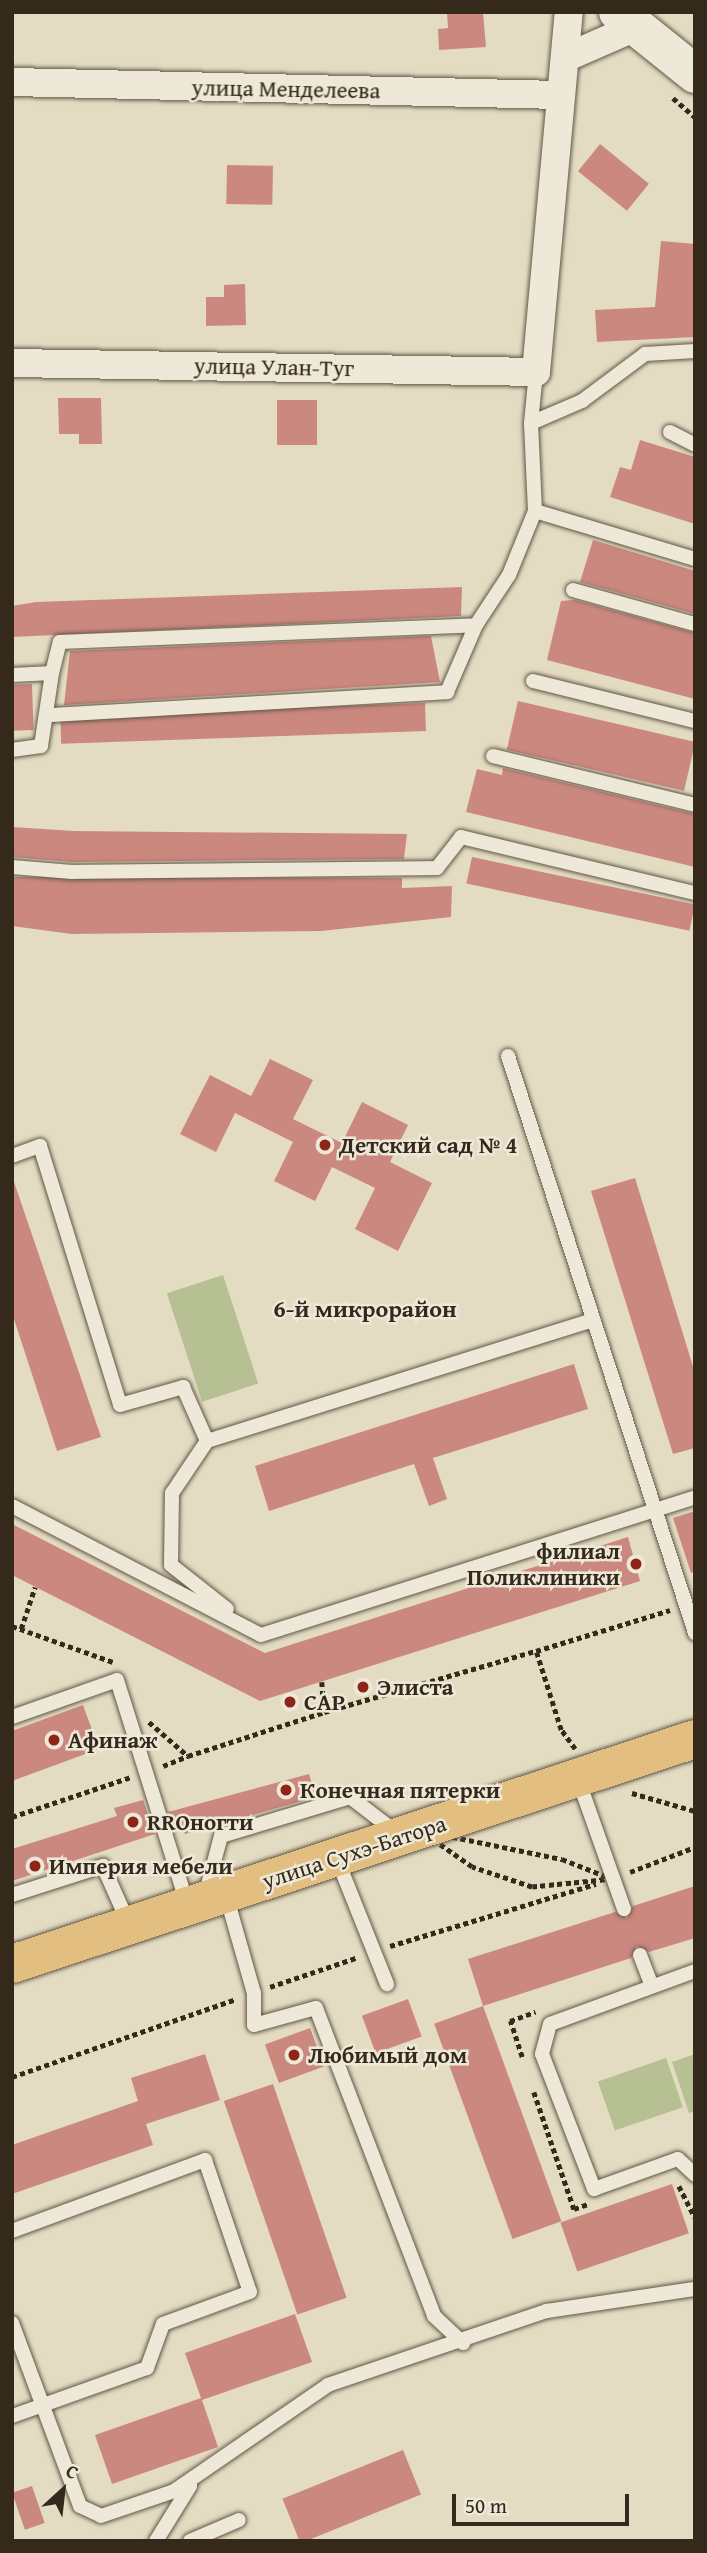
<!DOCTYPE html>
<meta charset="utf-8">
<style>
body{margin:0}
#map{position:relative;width:707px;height:2553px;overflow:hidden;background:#e4dcc2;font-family:"Gentium Book Plus",serif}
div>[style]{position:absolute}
.green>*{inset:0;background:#b6c092;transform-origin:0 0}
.building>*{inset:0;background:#cb887f;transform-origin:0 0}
.path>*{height:4.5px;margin-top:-2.25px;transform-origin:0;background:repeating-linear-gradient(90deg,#35291c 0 5px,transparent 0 8.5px)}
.roads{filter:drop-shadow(0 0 2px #615646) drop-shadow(0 0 2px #615646)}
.service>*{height:14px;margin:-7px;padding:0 7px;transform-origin:7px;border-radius:7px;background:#ede8d7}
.minor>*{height:28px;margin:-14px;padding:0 14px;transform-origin:14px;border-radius:14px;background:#ede8d7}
.secondary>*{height:38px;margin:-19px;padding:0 19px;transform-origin:19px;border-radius:19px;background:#ede8d7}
.primary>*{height:38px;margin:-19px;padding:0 19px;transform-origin:19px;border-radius:19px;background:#e2be81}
.dots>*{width:19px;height:19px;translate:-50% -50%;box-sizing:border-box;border:4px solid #ede8d7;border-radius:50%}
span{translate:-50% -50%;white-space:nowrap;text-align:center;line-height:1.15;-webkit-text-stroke:5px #ede8d7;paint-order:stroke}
.street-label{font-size:23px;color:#35291c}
.poi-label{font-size:23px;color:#35291c;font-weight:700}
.left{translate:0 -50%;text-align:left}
.right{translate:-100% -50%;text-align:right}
.neighbourhood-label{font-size:24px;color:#35291c;font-weight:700}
.frame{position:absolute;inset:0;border:14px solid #35291c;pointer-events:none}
.north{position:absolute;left:28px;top:2455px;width:70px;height:70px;-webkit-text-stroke:5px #ede8d7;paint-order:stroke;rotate:27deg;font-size:19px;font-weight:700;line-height:28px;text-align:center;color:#35291c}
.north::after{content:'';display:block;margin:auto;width:24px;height:32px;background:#35291c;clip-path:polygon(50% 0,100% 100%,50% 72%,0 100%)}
.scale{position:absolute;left:452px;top:2494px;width:177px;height:32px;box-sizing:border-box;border:4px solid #35291c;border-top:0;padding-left:9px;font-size:21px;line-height:24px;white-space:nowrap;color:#35291c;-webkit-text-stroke:5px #ede8d7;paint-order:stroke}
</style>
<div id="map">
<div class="green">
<i style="left:223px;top:1275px;width:114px;height:59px;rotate:72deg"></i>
<i style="clip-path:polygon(695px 2054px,695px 2111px,689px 2113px,672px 2062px)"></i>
<i style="left:666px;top:2058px;width:52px;height:72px;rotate:71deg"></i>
</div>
<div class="building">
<i style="clip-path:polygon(447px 12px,483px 12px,486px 47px,439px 50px,438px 29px,448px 28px)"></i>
<i style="left:600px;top:144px;width:63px;height:35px;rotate:39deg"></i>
<i style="left:227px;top:165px;width:46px;height:39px;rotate:1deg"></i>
<i style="clip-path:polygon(661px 241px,695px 244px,695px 337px,597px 342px,595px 310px,655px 307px)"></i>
<i style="clip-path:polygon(245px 284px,246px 325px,206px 326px,206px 297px,224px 297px,224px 285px)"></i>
<i style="clip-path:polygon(58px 398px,101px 398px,102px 444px,79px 444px,79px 434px,59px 434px)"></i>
<i style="left:277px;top:400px;width:40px;height:45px"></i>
<i style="clip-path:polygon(640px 440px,695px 457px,695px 524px,610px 497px,620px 467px,631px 470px)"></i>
<i style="clip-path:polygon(593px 540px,695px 571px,695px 614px,580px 582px)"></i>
<i style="clip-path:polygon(462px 587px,461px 616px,12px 637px,12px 606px,36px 602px)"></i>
<i style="clip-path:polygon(575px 600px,695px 633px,695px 699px,547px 660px,561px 601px)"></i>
<i style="clip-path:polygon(431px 636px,440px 682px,64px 705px,70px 651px)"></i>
<i style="left:32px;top:684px;width:46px;height:20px;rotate:88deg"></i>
<i style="left:518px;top:701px;width:182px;height:50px;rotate:13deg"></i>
<i style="left:425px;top:703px;width:28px;height:365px;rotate:88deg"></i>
<i style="clip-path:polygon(503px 768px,695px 814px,695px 867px,466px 812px,477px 769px,502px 775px)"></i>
<i style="clip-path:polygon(12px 827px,74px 831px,407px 834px,404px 859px,72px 862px,12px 857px)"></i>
<i style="left:472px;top:857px;width:228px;height:27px;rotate:12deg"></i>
<i style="clip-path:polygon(12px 877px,402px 878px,402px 888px,452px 886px,451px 917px,321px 931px,72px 934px,12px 926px)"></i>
<i style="clip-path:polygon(270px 1059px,313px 1080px,293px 1119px,342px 1143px,362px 1102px,408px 1125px,390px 1162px,432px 1183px,398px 1251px,355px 1229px,375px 1188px,332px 1167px,315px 1201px,274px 1181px,293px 1142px,235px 1113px,216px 1152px,180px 1134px,210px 1075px,251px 1096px)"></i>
<i style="clip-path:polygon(12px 1176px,101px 1437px,57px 1451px,12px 1313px)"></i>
<i style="clip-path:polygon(635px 1178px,695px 1373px,695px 1448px,673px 1454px,591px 1191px)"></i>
<i style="clip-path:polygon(574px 1364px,588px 1409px,433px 1458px,447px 1499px,429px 1506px,414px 1464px,269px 1511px,255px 1466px)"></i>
<i style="clip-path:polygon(695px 1511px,695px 1572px,691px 1573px,673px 1518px)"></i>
<i style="clip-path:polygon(12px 1524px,265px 1653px,628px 1537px,640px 1581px,260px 1701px,12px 1575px)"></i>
<i style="clip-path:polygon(83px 1705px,99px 1749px,12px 1781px,12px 1731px)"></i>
<i style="clip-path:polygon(309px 1774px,316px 1797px,185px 1834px,182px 1827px,174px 1829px,168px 1812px)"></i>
<i style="clip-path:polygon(143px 1800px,155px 1834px,12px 1881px,12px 1849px,117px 1816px,114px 1808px)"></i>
<i style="clip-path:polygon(695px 1886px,695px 1938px,649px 1952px,637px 1946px,631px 1958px,483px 2006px,468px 1959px,615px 1912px,627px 1918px,633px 1906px)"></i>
<i style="left:408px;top:1999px;width:40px;height:49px;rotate:70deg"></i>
<i style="left:483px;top:2006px;width:229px;height:52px;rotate:70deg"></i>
<i style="left:310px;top:2028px;width:41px;height:48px;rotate:70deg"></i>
<i style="clip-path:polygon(205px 2054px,220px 2100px,146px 2124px,153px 2145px,12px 2194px,12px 2145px,138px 2101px,131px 2078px)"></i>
<i style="left:273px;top:2084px;width:226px;height:52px;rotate:71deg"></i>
<i style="left:672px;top:2184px;width:52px;height:118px;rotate:71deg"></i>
<i style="clip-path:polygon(295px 2314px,312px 2362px,202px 2400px,218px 2447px,112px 2484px,95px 2435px,201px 2398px,185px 2353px)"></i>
<i style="left:403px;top:2450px;width:48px;height:130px;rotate:68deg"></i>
<i style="left:32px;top:2486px;width:39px;height:21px;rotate:71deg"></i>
</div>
<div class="path">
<i style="left:673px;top:98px;width:29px;rotate:41deg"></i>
<i style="left:12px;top:1626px;width:107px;rotate:19.6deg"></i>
<i style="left:21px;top:1629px;width:44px;rotate:-71.6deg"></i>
<i style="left:322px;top:1682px;width:30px;rotate:86deg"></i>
<i style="left:324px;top:1712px;width:221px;rotate:-16.1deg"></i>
<i style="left:149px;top:1722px;width:52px;rotate:41.1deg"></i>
<i style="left:188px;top:1756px;width:143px;rotate:-17.9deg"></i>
<i style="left:575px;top:1749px;width:24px;rotate:-126deg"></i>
<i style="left:561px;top:1730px;width:83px;rotate:-107.6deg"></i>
<i style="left:536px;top:1651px;width:140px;rotate:-17deg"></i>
<i style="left:163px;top:1766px;width:27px;rotate:-22deg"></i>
<i style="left:632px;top:1793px;width:66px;rotate:15.9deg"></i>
<i style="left:12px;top:1817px;width:126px;rotate:-18.6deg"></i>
<i style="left:419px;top:1830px;width:146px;rotate:11.5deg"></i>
<i style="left:562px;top:1859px;width:55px;rotate:21.4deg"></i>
<i style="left:613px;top:1879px;width:81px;rotate:174.4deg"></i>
<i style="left:532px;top:1887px;width:63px;rotate:-161.6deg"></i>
<i style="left:472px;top:1867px;width:65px;rotate:-145.1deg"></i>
<i style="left:630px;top:1872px;width:70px;rotate:-21deg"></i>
<i style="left:390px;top:1946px;width:215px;rotate:-16.8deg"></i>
<i style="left:270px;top:1987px;width:93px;rotate:-18.8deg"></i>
<i style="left:522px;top:2057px;width:38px;rotate:-108deg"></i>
<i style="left:510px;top:2021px;width:27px;rotate:-20deg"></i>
<i style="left:12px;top:2077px;width:237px;rotate:-19.2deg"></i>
<i style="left:534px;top:2092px;width:124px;rotate:71.1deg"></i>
<i style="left:574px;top:2209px;width:15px;rotate:-20deg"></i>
<i style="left:679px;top:2186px;width:35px;rotate:63deg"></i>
</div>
<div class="roads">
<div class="service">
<i style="left:531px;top:423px;width:56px;rotate:-23.3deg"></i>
<i style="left:582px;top:401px;width:79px;rotate:-36.7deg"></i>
<i style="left:645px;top:354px;width:50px;rotate:-3.4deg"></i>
<i style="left:670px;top:432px;width:28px;rotate:27deg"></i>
<i style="left:535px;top:511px;width:167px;rotate:16.7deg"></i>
<i style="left:573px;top:590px;width:127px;rotate:15.6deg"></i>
<i style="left:12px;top:675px;width:40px;rotate:-2.9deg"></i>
<i style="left:52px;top:673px;width:32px;rotate:-76deg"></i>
<i style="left:60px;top:642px;width:416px;rotate:-2.3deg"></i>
<i style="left:476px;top:625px;width:60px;rotate:-56.6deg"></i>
<i style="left:509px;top:575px;width:69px;rotate:-67.9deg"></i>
<i style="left:535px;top:511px;width:88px;rotate:-92.6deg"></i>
<i style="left:531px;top:423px;width:51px;rotate:-84.4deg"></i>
<i style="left:533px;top:681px;width:167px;rotate:13.9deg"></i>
<i style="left:50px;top:715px;width:398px;rotate:-3.3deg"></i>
<i style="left:447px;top:692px;width:73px;rotate:-66.6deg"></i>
<i style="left:12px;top:750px;width:29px;rotate:-8deg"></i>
<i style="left:41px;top:746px;width:74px;rotate:-81.4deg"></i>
<i style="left:493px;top:756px;width:208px;rotate:13.6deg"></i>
<i style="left:12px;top:867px;width:60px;rotate:4.8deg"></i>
<i style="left:72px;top:872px;width:365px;rotate:-0.6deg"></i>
<i style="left:437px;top:868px;width:39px;rotate:-52deg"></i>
<i style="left:461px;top:837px;width:241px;rotate:13.5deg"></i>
<i style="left:508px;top:1056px;width:607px;rotate:72.04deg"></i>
<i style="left:12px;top:1156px;width:30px;rotate:-20deg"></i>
<i style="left:40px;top:1146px;width:271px;rotate:72.8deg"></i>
<i style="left:120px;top:1405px;width:66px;rotate:-15.9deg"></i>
<i style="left:183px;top:1387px;width:59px;rotate:66deg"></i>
<i style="left:207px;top:1441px;width:63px;rotate:123.9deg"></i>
<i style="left:172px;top:1493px;width:72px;rotate:90.8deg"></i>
<i style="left:171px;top:1565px;width:71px;rotate:38.2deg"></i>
<i style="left:207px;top:1441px;width:405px;rotate:-17.4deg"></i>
<i style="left:12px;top:1506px;width:280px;rotate:27.4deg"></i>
<i style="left:261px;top:1635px;width:455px;rotate:-17.6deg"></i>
<i style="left:12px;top:1717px;width:111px;rotate:-19.4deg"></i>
<i style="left:117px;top:1680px;width:235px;rotate:72.6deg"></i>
<i style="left:578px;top:1779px;width:138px;rotate:70.5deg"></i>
<i style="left:337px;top:1859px;width:135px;rotate:68.2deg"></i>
<i style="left:12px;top:1895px;width:96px;rotate:-17.7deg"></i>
<i style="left:103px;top:1866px;width:64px;rotate:65.9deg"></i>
<i style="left:226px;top:1895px;width:102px;rotate:74.1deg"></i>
<i style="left:254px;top:1993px;width:32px;rotate:90deg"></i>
<i style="left:254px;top:2025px;width:64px;rotate:-15.3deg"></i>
<i style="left:316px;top:2008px;width:330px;rotate:69deg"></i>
<i style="left:434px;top:2316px;width:40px;rotate:43deg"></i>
<i style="left:205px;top:1896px;width:62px;rotate:-75.1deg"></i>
<i style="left:221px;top:1836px;width:135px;rotate:-16.8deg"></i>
<i style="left:350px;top:1797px;width:59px;rotate:37.5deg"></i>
<i style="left:640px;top:1955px;width:33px;rotate:69deg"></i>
<i style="left:695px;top:1971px;width:154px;rotate:159.9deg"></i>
<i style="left:550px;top:2024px;width:31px;rotate:105deg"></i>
<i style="left:542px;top:2054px;width:145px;rotate:68.9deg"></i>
<i style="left:594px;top:2189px;width:89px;rotate:-19.7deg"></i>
<i style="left:678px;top:2159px;width:23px;rotate:43deg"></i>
<i style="left:12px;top:2231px;width:206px;rotate:-20.2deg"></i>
<i style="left:205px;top:2160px;width:139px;rotate:71.2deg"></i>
<i style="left:250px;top:2292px;width:93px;rotate:159.8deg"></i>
<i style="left:163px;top:2324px;width:47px;rotate:110deg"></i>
<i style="left:147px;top:2368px;width:143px;rotate:160.4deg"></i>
<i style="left:12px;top:2323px;width:195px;rotate:69.6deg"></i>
<i style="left:80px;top:2506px;width:23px;rotate:25deg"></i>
<i style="left:101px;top:2516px;width:77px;rotate:-18.9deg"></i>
<i style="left:174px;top:2491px;width:187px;rotate:-34.5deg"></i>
<i style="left:328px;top:2385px;width:231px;rotate:-18.7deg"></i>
<i style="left:547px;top:2311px;width:150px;rotate:-8.5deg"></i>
<i style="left:156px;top:2541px;width:65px;rotate:-58.3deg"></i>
<i style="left:190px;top:2541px;width:53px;rotate:-23.2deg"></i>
</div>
<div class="minor">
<i style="left:565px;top:58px;width:80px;rotate:-23.7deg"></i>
<i style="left:12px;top:82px;width:548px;rotate:1.36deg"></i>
<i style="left:12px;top:363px;width:524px;rotate:0.98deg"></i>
<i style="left:536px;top:372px;width:362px;rotate:-84.8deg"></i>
</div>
<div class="secondary">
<i style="left:618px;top:12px;width:99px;rotate:38.8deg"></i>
</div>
<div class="primary">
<i style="left:12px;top:1964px;width:719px;rotate:-18.23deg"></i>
</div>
</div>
<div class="dots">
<i style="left:325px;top:1145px;background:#8f2418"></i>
<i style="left:636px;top:1564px;background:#8f2418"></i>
<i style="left:363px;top:1687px;background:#8f2418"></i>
<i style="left:290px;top:1702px;background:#8f2418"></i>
<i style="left:54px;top:1740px;background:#8f2418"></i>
<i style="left:286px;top:1790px;background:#8f2418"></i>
<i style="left:133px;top:1822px;background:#8f2418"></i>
<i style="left:35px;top:1866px;background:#8f2418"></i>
<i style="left:294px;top:2055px;background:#8f2418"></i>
</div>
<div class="street-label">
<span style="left:286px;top:89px;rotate:1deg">улица Менделеева</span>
<span style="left:274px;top:367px;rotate:1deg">улица Улан-Туг</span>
<span style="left:354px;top:1852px;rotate:-18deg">улица Сухэ-Батора</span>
</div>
<div class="poi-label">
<span class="left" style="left:339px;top:1145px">Детский сад № 4</span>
<span class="right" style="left:620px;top:1564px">филиал<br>Поликлиники</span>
<span class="left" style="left:377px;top:1687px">Элиста</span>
<span class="left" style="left:304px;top:1702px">САР</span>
<span class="left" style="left:68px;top:1740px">Афинаж</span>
<span class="left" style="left:300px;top:1790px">Конечная пятерки</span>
<span class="left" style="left:147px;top:1822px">RROногти</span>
<span class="left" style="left:49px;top:1866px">Империя мебели</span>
<span class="left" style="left:308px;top:2055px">Любимый дом</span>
</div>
<div class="neighbourhood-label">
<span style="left:365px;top:1309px">6-й микрорайон</span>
</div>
<div class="frame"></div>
<div class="north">С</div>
<div class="scale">50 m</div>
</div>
